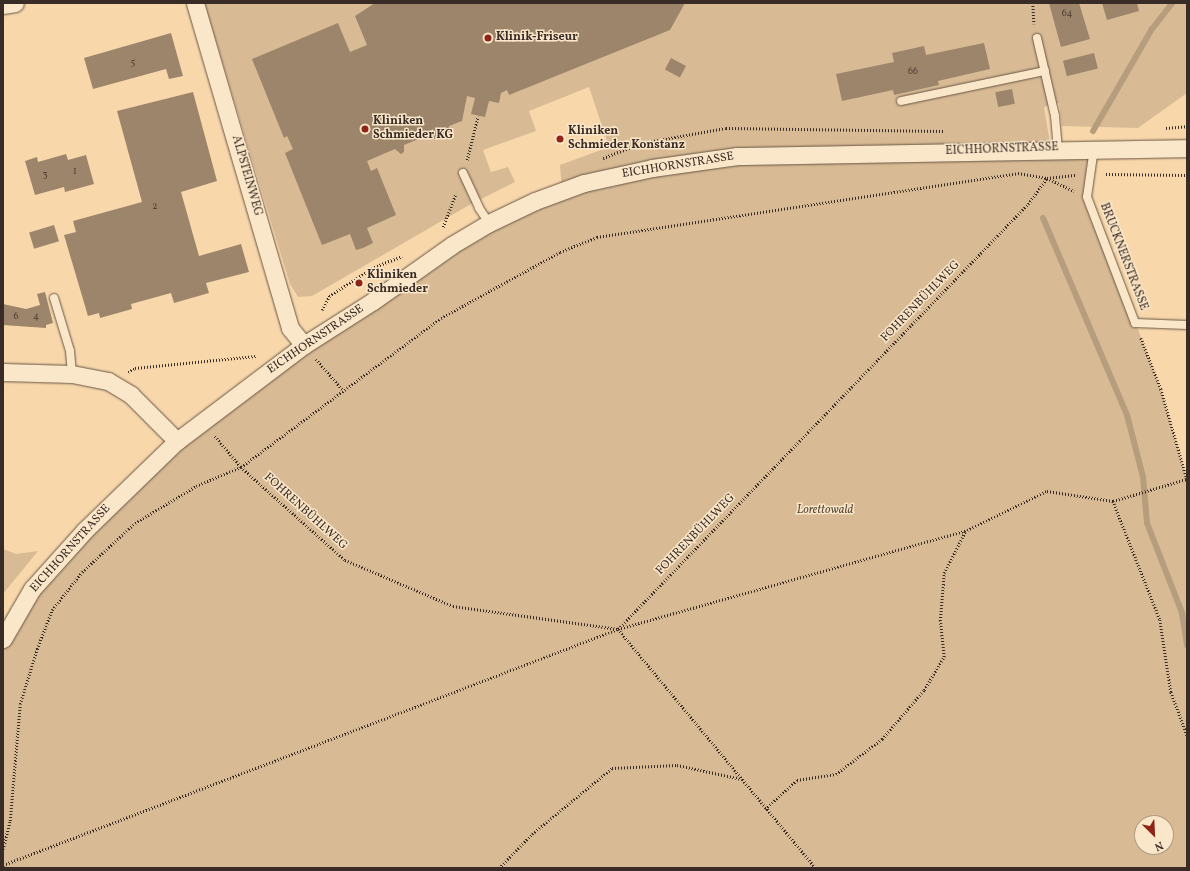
<!DOCTYPE html>
<meta charset="utf-8">
<style>
body{margin:0}
#map{position:relative;width:1190px;height:871px;overflow:hidden;background:#f8d8ab;font-family:Vollkorn,serif}
div>[style]{position:absolute}
.green>*{inset:0;background:#d8bb94}
.stream>*{height:6px;margin:-3px;padding:0 3px;transform-origin:3px;border-radius:3px;background:#b79d7d}
.building>*{inset:0;background:#9c856b;transform-origin:0 0}
.path>*{height:2.5px;margin-top:-1.25px;transform-origin:0;background:repeating-linear-gradient(90deg,#392b25 0 1px,transparent 0 3px)}
.roads{filter:drop-shadow(0 0 1px #695646) drop-shadow(0 0 1px #695646)}
.service>*{height:8px;margin:-4px;padding:0 4px;transform-origin:4px;border-radius:4px;background:#fae6c8}
.minor>*{height:17px;margin:-8.5px;padding:0 8.5px;transform-origin:8.5px;border-radius:8.5px;background:#fae6c8}
.dots>*{width:11px;height:11px;translate:-50% -50%;box-sizing:border-box;border:2px solid #fae6c8;border-radius:50%}
span{translate:-50% -50%;white-space:nowrap;text-align:center;line-height:1.15;-webkit-text-stroke:3px #fae6c8;paint-order:stroke}
.number-label{font-size:10px;color:#524236}
.number-label span{-webkit-text-stroke-width:0}
.poi-label{font-size:12px;color:#392b25;font-weight:700}
.left{translate:0 -50%;text-align:left}
.street-label{font-size:12px;color:#392b25}
.park-label{font-size:12px;color:#59483b;font-style:italic}
.frame{position:absolute;inset:0;border:4px solid #392b25;pointer-events:none}
.north{position:absolute;left:1134px;top:815px;width:40px;height:40px;box-sizing:border-box;background:#fae6c8;border:1px solid #ad9b87;border-radius:50%;rotate:156deg;font-size:11px;font-weight:700;line-height:16px;text-align:center;color:#392b25}
.north::after{content:'';display:block;margin:auto;width:14px;height:18px;background:#8f2418;clip-path:polygon(50% 0,100% 100%,50% 72%,0 100%)}
</style>
<div id="map">
<div class="green">
<i style="clip-path:polygon(evenodd,195px 3px,1187px 3px,1187px 93px,1138px 128px,1062px 126px,1059px 103px,1044px 107px,1051px 149px,1094px 148px,1087px 197px,1161px 389px,1187px 479px,1187px 868px,3px 868px,3px 622px,11px 626px,32px 589px,177px 441px,452px 245px,562px 191px,560px 165px,609px 147px,589px 87px,529px 111px,536px 131px,483px 150px,491px 172px,508px 167px,515px 182px,471px 204px,312px 296px,298px 297px,290px 284px,205px 5px,195px 3px,1142px 823px,1166px 823px,1166px 847px,1142px 847px,1142px 823px)"></i>
<i style="clip-path:polygon(3px 549px,16px 554px,38px 551px,3px 594px)"></i>
</div>
<div class="stream">
<i style="left:1093px;top:131px;width:118px;rotate:-60deg"></i>
<i style="left:1152px;top:29px;width:33px;rotate:-52deg"></i>
<i style="left:1043px;top:218px;width:214px;rotate:66.9deg"></i>
<i style="left:1127px;top:415px;width:64px;rotate:75.5deg"></i>
<i style="left:1143px;top:477px;width:46px;rotate:85deg"></i>
<i style="left:1147px;top:523px;width:97px;rotate:68.7deg"></i>
<i style="left:1182px;top:613px;width:33px;rotate:81deg"></i>
</div>
<div class="building">
<i style="clip-path:polygon(375px 3px,685px 3px,670px 30px,509px 95px,507px 90px,501px 93px,499px 103px,489px 101px,485px 117px,471px 114px,475px 98px,467px 96px,462px 121px,449px 126px,452px 132px,432px 140px,430px 134px,404px 145px,404px 152px,401px 154px,395px 149px,367px 161px,371px 171px,377px 168px,396px 215px,367px 228px,373px 243px,363px 248px,356px 250px,350px 234px,322px 245px,285px 153px,293px 149px,287px 136px,284px 138px,252px 59px,338px 23px,350px 52px,367px 45px,355px 16px)"></i>
<i style="clip-path:polygon(1049px 3px,1079px 3px,1090px 39px,1061px 47px)"></i>
<i style="clip-path:polygon(1102px 3px,1137px 3px,1139px 11px,1107px 20px)"></i>
<i style="clip-path:polygon(171px 33px,183px 76px,169px 79px,166px 69px,93px 89px,84px 58px)"></i>
<i style="clip-path:polygon(984px 43px,990px 69px,938px 81px,939px 85px,894px 95px,893px 90px,842px 101px,836px 74px,894px 62px,892px 53px,924px 46px,926px 55px)"></i>
<i style="left:1094px;top:53px;width:16px;height:32px;rotate:76deg"></i>
<i style="left:671px;top:58px;width:17px;height:13px;rotate:28deg"></i>
<i style="left:1012px;top:89px;width:15px;height:17px;rotate:79deg"></i>
<i style="clip-path:polygon(193px 92px,217px 181px,181px 192px,199px 256px,241px 244px,249px 272px,206px 283px,209px 293px,174px 303px,171px 293px,131px 304px,132px 309px,100px 318px,99px 313px,88px 316px,64px 235px,76px 232px,73px 221px,142px 202px,117px 111px)"></i>
<i style="clip-path:polygon(66px 154px,68px 160px,86px 155px,94px 184px,65px 192px,64px 187px,35px 195px,25px 161px,37px 157px,38px 162px)"></i>
<i style="left:54px;top:225px;width:17px;height:26px;rotate:73deg"></i>
<i style="clip-path:polygon(45px 292px,53px 323px,46px 325px,46px 328px,3px 325px,3px 304px,26px 309px,40px 305px,37px 294px)"></i>
</div>
<div class="path">
<i style="left:1033px;top:3px;width:21px;rotate:87deg"></i>
<i style="left:1166px;top:128px;width:21px;rotate:-5deg"></i>
<i style="left:603px;top:158px;width:42px;rotate:-21deg"></i>
<i style="left:642px;top:143px;width:85px;rotate:-10.1deg"></i>
<i style="left:726px;top:128px;width:218px;rotate:0.8deg"></i>
<i style="left:467px;top:160px;width:45px;rotate:-76deg"></i>
<i style="left:1106px;top:174px;width:81px;rotate:0.7deg"></i>
<i style="left:443px;top:227px;width:36px;rotate:-69deg"></i>
<i style="left:322px;top:310px;width:16px;rotate:-63deg"></i>
<i style="left:329px;top:296px;width:54px;rotate:-32.8deg"></i>
<i style="left:374px;top:267px;width:30px;rotate:-21deg"></i>
<i style="left:1141px;top:338px;width:55px;rotate:68.6deg"></i>
<i style="left:1161px;top:389px;width:94px;rotate:73.9deg"></i>
<i style="left:316px;top:359px;width:41px;rotate:48.9deg"></i>
<i style="left:128px;top:372px;width:8px;rotate:-30deg"></i>
<i style="left:135px;top:368px;width:122px;rotate:-5.7deg"></i>
<i style="left:215px;top:436px;width:40px;rotate:50deg"></i>
<i style="left:241px;top:467px;width:140px;rotate:41.8deg"></i>
<i style="left:345px;top:560px;width:117px;rotate:23.1deg"></i>
<i style="left:453px;top:606px;width:167px;rotate:7.9deg"></i>
<i style="left:618px;top:629px;width:591px;rotate:-46.03deg"></i>
<i style="left:1028px;top:204px;width:32px;rotate:-54deg"></i>
<i style="left:1047px;top:178px;width:30px;rotate:26deg"></i>
<i style="left:1113px;top:501px;width:128px;rotate:68.4deg"></i>
<i style="left:1160px;top:620px;width:73px;rotate:81.3deg"></i>
<i style="left:1171px;top:692px;width:46px;rotate:69.6deg"></i>
<i style="left:618px;top:629px;width:310px;rotate:50.4deg"></i>
<i style="left:765px;top:809px;width:43px;rotate:-42.2deg"></i>
<i style="left:797px;top:780px;width:39px;rotate:-9deg"></i>
<i style="left:836px;top:774px;width:58px;rotate:-37.3deg"></i>
<i style="left:882px;top:739px;width:65px;rotate:-49.4deg"></i>
<i style="left:924px;top:690px;width:39px;rotate:-59deg"></i>
<i style="left:944px;top:657px;width:36px;rotate:-96deg"></i>
<i style="left:940px;top:621px;width:48px;rotate:-85.2deg"></i>
<i style="left:944px;top:573px;width:48px;rotate:-62.9deg"></i>
<i style="left:3px;top:849px;width:29px;rotate:-76deg"></i>
<i style="left:10px;top:821px;width:117px;rotate:-85.1deg"></i>
<i style="left:20px;top:704px;width:58px;rotate:-72.8deg"></i>
<i style="left:37px;top:649px;width:42px;rotate:-69deg"></i>
<i style="left:52px;top:610px;width:48px;rotate:-51.7deg"></i>
<i style="left:82px;top:572px;width:72px;rotate:-42.8deg"></i>
<i style="left:135px;top:523px;width:71px;rotate:-31.2deg"></i>
<i style="left:196px;top:486px;width:49px;rotate:-22.9deg"></i>
<i style="left:241px;top:467px;width:249px;rotate:-36.7deg"></i>
<i style="left:441px;top:318px;width:136px;rotate:-29deg"></i>
<i style="left:560px;top:252px;width:40px;rotate:-22deg"></i>
<i style="left:597px;top:237px;width:426px;rotate:-8.6deg"></i>
<i style="left:1018px;top:173px;width:29px;rotate:10deg"></i>
<i style="left:1047px;top:178px;width:30px;rotate:-6deg"></i>
<i style="left:3px;top:865px;width:659px;rotate:-20.99deg"></i>
<i style="left:618px;top:629px;width:363px;rotate:-15.8deg"></i>
<i style="left:967px;top:530px;width:89px;rotate:-26deg"></i>
<i style="left:1047px;top:491px;width:67px;rotate:8.6deg"></i>
<i style="left:1113px;top:501px;width:77px;rotate:-16.6deg"></i>
<i style="left:499px;top:868px;width:47px;rotate:-45.9deg"></i>
<i style="left:532px;top:834px;width:104px;rotate:-39.5deg"></i>
<i style="left:612px;top:768px;width:65px;rotate:-2.6deg"></i>
<i style="left:677px;top:765px;width:66px;rotate:12.3deg"></i>
</div>
<div class="roads">
<div class="service">
<i style="left:1037px;top:38px;width:80px;rotate:77deg"></i>
<i style="left:1055px;top:116px;width:33px;rotate:85deg"></i>
<i style="left:901px;top:101px;width:147px;rotate:-11.8deg"></i>
<i style="left:1094px;top:148px;width:49px;rotate:98.1deg"></i>
<i style="left:1087px;top:197px;width:135px;rotate:69.1deg"></i>
<i style="left:1135px;top:323px;width:52px;rotate:2.2deg"></i>
<i style="left:463px;top:173px;width:38px;rotate:65deg"></i>
<i style="left:479px;top:208px;width:18px;rotate:56deg"></i>
<i style="left:54px;top:298px;width:55px;rotate:73.2deg"></i>
<i style="left:70px;top:351px;width:23px;rotate:85deg"></i>
</div>
<div class="minor">
<i style="left:195px;top:3px;width:339px;rotate:73.7deg"></i>
<i style="left:290px;top:328px;width:22px;rotate:51deg"></i>
<i style="left:3px;top:5px;width:12px;rotate:-9deg"></i>
<i style="left:3px;top:372px;width:69px;rotate:1.7deg"></i>
<i style="left:72px;top:374px;width:37px;rotate:11deg"></i>
<i style="left:108px;top:381px;width:27px;rotate:31deg"></i>
<i style="left:131px;top:395px;width:65px;rotate:45deg"></i>
<i style="left:3px;top:639px;width:58px;rotate:-59.9deg"></i>
<i style="left:32px;top:589px;width:79px;rotate:-48.1deg"></i>
<i style="left:85px;top:530px;width:128px;rotate:-44.1deg"></i>
<i style="left:177px;top:441px;width:159px;rotate:-37.1deg"></i>
<i style="left:304px;top:345px;width:82px;rotate:-32.5deg"></i>
<i style="left:373px;top:301px;width:97px;rotate:-35.3deg"></i>
<i style="left:452px;top:245px;width:43px;rotate:-30.7deg"></i>
<i style="left:489px;top:223px;width:51px;rotate:-25.6deg"></i>
<i style="left:535px;top:201px;width:52px;rotate:-20.2deg"></i>
<i style="left:584px;top:183px;width:70px;rotate:-12.4deg"></i>
<i style="left:652px;top:168px;width:86px;rotate:-8deg"></i>
<i style="left:737px;top:156px;width:450px;rotate:-1deg"></i>
</div>
</div>
<div class="dots">
<i style="left:488px;top:38px;background:#8f2418"></i>
<i style="left:365px;top:129px;background:#8f2418"></i>
<i style="left:560px;top:139px;background:#8f2418"></i>
<i style="left:359px;top:283px;background:#8f2418"></i>
</div>
<div class="number-label">
<span style="left:1067px;top:14px">64</span>
<span style="left:133px;top:63px">5</span>
<span style="left:913px;top:72px">66</span>
<span style="left:75px;top:172px">1</span>
<span style="left:45px;top:175px">3</span>
<span style="left:155px;top:207px">2</span>
<span style="left:16px;top:317px">6</span>
<span style="left:36px;top:317px">4</span>
</div>
<div class="poi-label">
<span class="left" style="left:496px;top:38px">Klinik-Friseur</span>
<span class="left" style="left:373px;top:129px">Kliniken<br>Schmieder KG</span>
<span class="left" style="left:568px;top:139px">Kliniken<br>Schmieder Konstanz</span>
<span class="left" style="left:367px;top:283px">Kliniken<br>Schmieder</span>
</div>
<div class="street-label">
<span style="left:1002px;top:150px;rotate:-2deg">EICHHORNSTRASSE</span>
<span style="left:678px;top:166px;rotate:-9deg">EICHHORNSTRASSE</span>
<span style="left:246px;top:176px;rotate:74deg">ALPSTEINWEG</span>
<span style="left:1123px;top:257px;rotate:69deg">BRUCKNERSTRASSE</span>
<span style="left:921px;top:302px;rotate:-46deg">FOHRENBÜHLWEG</span>
<span style="left:316px;top:340px;rotate:-34deg">EICHHORNSTRASSE</span>
<span style="left:305px;top:512px;rotate:42deg">FOHRENBÜHLWEG</span>
<span style="left:696px;top:535px;rotate:-46deg">FOHRENBÜHLWEG</span>
<span style="left:71px;top:549px;rotate:-48deg">EICHHORNSTRASSE</span>
</div>
<div class="park-label">
<span style="left:825px;top:511px">Lorettowald</span>
</div>
<div class="frame"></div>
<div class="north">N</div>
</div>
